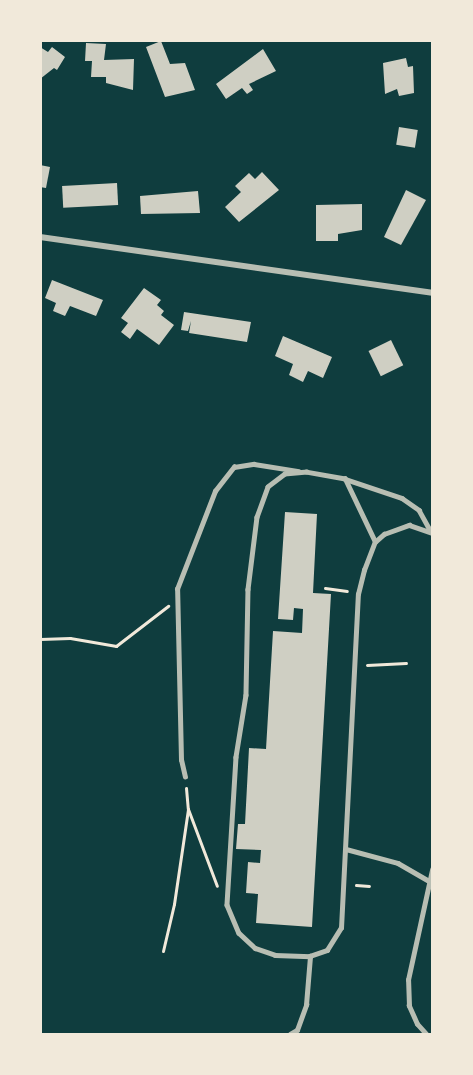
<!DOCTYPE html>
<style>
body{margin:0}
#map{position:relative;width:473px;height:1075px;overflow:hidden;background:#0f3d3e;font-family:"Work Sans",sans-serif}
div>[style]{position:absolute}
.building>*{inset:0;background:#cfcfc3;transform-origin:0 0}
.path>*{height:3px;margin:-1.5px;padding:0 1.5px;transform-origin:1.5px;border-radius:1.5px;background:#f1e9da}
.service>*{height:4.5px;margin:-2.25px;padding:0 2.25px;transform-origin:2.25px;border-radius:2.25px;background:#b8beb3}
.minor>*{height:6px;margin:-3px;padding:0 3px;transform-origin:3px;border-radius:3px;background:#b8beb3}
span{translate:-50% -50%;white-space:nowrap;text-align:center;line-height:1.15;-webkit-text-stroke:4.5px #f1e9da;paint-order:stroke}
.frame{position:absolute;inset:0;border:42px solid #f1e9da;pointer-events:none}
</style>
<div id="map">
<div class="building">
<i style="clip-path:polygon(161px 41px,170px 64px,185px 63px,195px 90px,165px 97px,146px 47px)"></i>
<i style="clip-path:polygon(86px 43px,106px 44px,104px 60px,134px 59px,133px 90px,106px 83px,106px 77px,91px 77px,92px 61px,85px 61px)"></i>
<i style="clip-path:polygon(40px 47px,48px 52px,52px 47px,65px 57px,57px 70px,54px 68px,40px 79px)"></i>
<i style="clip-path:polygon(263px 49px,276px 71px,249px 84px,253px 90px,247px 94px,242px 88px,226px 99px,216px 84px)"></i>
<i style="clip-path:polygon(406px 58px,408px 67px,413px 66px,414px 93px,399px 96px,397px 89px,385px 94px,383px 63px)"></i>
<i style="left:399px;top:127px;width:19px;height:18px;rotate:9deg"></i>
<i style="clip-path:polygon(40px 165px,50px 167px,46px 188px,40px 187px)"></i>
<i style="clip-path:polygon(262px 172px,279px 190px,239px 222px,225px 207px,241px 192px,235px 186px,249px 173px,255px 179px)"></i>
<i style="left:117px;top:183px;width:22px;height:55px;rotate:87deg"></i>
<i style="clip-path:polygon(406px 190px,426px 200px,401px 245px,384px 237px)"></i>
<i style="clip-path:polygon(198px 191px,200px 213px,141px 214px,140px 196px)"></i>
<i style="clip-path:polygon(362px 204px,362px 230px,338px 234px,338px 241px,316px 241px,316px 205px)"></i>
<i style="clip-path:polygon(52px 280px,103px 300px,96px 316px,70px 306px,65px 316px,53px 311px,56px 303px,45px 298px)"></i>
<i style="clip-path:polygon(144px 288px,161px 300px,157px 305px,164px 311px,161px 315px,174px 325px,159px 345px,137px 329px,130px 339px,121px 332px,128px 323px,121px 318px)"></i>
<i style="clip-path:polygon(184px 312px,251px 322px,247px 342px,189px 333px,191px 321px,188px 331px,181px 330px)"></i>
<i style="clip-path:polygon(283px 336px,332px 357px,323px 378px,308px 371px,303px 382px,289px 375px,293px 364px,275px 356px)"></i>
<i style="left:391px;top:340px;width:28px;height:25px;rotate:64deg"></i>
<i style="clip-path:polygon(285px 512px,317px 514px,313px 593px,331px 594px,312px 927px,256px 923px,258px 894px,246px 893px,248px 862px,260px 863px,261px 850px,236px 849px,238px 824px,245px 824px,249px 748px,266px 749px,273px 631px,302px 633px,303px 609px,294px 608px,293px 620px,278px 619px)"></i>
</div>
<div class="path">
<i style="left:325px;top:588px;width:22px;rotate:8deg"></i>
<i style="left:40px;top:639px;width:30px;rotate:-2deg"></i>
<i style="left:70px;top:638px;width:47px;rotate:9.9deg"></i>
<i style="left:116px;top:646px;width:66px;rotate:-37.6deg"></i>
<i style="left:367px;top:665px;width:39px;rotate:-3deg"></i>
<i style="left:186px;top:788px;width:21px;rotate:85deg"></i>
<i style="left:188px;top:809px;width:82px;rotate:69.4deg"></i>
<i style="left:356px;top:885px;width:13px;rotate:4deg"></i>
<i style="left:163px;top:951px;width:48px;rotate:-76.8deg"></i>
<i style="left:174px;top:904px;width:96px;rotate:-81.6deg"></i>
</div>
<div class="service">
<i style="left:345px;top:479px;width:39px;rotate:-170deg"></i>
<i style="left:307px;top:472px;width:22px;rotate:175deg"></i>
<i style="left:285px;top:474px;width:21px;rotate:143deg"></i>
<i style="left:268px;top:487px;width:32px;rotate:110deg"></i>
<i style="left:257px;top:517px;width:73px;rotate:97.1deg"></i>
<i style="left:248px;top:589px;width:106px;rotate:91.1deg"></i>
<i style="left:246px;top:695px;width:63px;rotate:99.2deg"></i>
<i style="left:236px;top:757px;width:148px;rotate:93.5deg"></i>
<i style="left:227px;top:905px;width:30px;rotate:67deg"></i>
<i style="left:239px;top:933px;width:22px;rotate:43deg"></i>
<i style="left:255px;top:948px;width:21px;rotate:19deg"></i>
<i style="left:275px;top:955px;width:35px;rotate:2deg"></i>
<i style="left:310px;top:956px;width:18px;rotate:-19deg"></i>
<i style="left:327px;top:950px;width:26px;rotate:-58deg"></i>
<i style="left:341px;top:928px;width:334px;rotate:-87.1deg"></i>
<i style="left:358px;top:594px;width:25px;rotate:-76deg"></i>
<i style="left:364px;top:570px;width:30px;rotate:-69deg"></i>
<i style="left:375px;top:542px;width:12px;rotate:-42deg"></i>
<i style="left:384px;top:534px;width:27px;rotate:-20deg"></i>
<i style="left:409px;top:525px;width:24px;rotate:19deg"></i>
<i style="left:375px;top:542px;width:70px;rotate:-115.5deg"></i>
<i style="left:345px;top:479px;width:60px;rotate:18.4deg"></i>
<i style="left:402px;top:498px;width:21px;rotate:35deg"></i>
<i style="left:419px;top:510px;width:23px;rotate:61deg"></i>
<i style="left:185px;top:777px;width:17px;rotate:-103deg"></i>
<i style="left:181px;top:760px;width:171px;rotate:-91.3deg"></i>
<i style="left:177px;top:589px;width:105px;rotate:-68.8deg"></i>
<i style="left:215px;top:491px;width:31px;rotate:-52deg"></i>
<i style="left:234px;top:467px;width:20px;rotate:-9deg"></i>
<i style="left:254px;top:464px;width:45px;rotate:9deg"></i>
<i style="left:346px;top:849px;width:54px;rotate:15.1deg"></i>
<i style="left:398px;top:863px;width:34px;rotate:30deg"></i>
<i style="left:290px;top:1034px;width:8px;rotate:-30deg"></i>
<i style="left:297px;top:1030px;width:27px;rotate:-70deg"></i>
<i style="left:306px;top:1005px;width:49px;rotate:-85.3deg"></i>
<i style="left:426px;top:1034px;width:13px;rotate:-132deg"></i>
<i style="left:417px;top:1024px;width:20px;rotate:-114deg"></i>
<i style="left:409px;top:1006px;width:26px;rotate:-92deg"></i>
<i style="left:408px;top:980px;width:113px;rotate:-77.7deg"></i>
</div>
<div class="minor">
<i style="left:40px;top:237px;width:396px;rotate:8.1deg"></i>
</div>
<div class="frame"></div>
</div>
